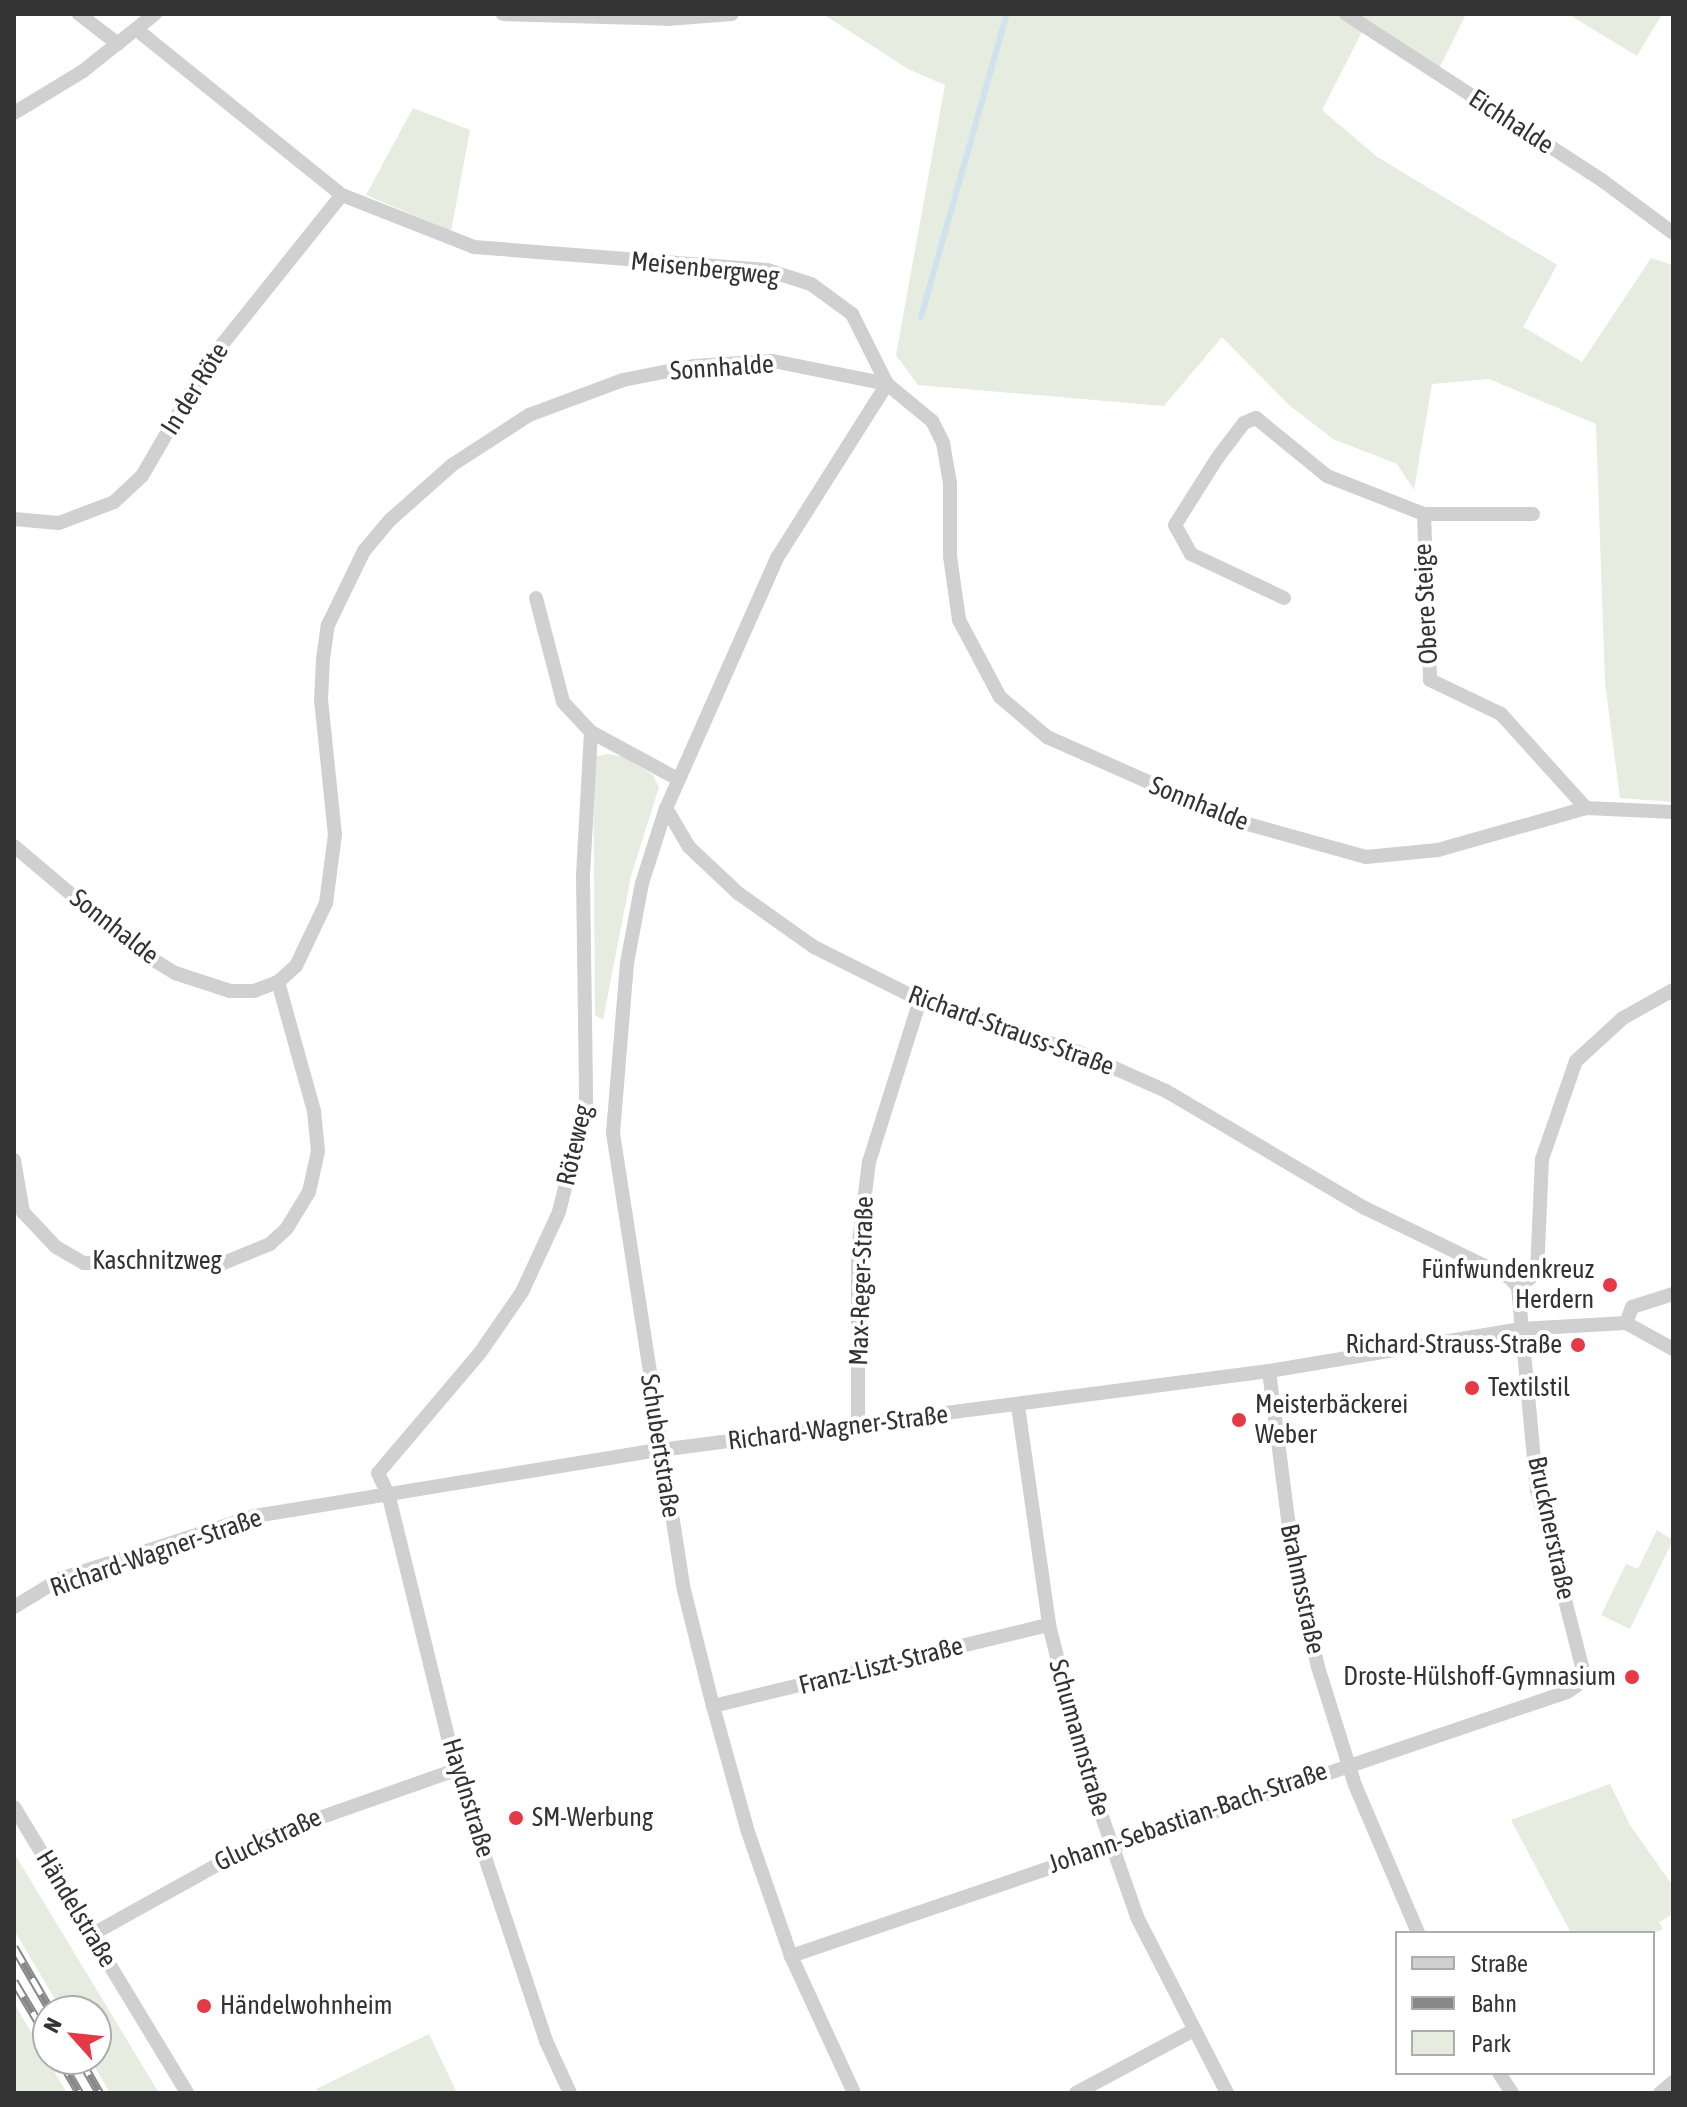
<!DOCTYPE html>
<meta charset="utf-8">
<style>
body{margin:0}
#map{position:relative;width:1687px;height:2107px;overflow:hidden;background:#fff;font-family:"Asap Condensed",sans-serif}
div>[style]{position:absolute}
.green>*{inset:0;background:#e6ecdf}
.stream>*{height:6px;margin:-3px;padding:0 3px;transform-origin:3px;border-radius:3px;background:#cfe2ee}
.street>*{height:14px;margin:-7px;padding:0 7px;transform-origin:7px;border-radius:7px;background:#d0d0d0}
.rail>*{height:9px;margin-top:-4.5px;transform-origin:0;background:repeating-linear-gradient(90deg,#fff 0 18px,#888 0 36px);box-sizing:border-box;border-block:2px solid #888}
.dots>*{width:22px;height:22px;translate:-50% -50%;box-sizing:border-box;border:4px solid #fff;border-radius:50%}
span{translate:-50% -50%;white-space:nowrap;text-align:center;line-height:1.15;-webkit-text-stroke:8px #fff;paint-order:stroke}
.street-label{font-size:26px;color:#333}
.poi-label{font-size:26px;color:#333}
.right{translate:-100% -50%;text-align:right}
.left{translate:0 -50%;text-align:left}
.frame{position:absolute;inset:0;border:16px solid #333;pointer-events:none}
.legend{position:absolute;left:1395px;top:1931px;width:260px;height:144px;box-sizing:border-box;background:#fff;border:2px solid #adadad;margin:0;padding:10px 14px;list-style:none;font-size:24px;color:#333}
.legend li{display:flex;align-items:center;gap:16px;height:40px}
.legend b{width:40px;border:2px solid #adadad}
.north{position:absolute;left:32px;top:1995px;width:80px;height:80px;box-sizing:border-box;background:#fff;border:2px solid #adadad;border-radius:50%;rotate:297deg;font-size:22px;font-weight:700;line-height:32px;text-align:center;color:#333}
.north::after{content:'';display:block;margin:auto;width:28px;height:36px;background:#e63946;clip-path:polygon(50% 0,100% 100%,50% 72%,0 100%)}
</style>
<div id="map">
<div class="green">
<i style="clip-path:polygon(823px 14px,1466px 14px,1438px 71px,1366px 24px,1322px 110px,1377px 157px,1557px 265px,1523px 327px,1582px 362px,1651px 258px,1673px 265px,1673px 802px,1620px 798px,1605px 683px,1596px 424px,1489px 379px,1432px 384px,1414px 490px,1397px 464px,1333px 439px,1289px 405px,1222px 337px,1164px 406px,918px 385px,896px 355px,945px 85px,908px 69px)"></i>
<i style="clip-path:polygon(1568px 14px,1662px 14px,1637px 56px)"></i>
<i style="clip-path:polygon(413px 108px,470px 130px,451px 231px,366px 195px)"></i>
<i style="clip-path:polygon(607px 754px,625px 757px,653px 775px,659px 787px,631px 876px,603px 1020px,595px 1015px,593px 757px)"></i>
<i style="clip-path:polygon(1657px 1530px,1673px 1540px,1630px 1629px,1601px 1615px,1626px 1564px,1638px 1569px)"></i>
<i style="clip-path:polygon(1610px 1784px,1630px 1825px,1673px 1886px,1673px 1914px,1659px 1922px,1663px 1929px,1653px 1934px,1571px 1933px,1511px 1820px)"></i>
<i style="clip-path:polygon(14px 1853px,159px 2093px,110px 2093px,90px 2059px,96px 2059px,96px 2011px,62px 2011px,14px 1930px)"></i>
<i style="clip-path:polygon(14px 2003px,67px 2093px,14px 2091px)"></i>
<i style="clip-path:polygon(429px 2034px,457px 2093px,318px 2093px,316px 2089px)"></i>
</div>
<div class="stream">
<i style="left:921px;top:317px;width:315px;rotate:-74.2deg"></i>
</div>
<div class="street">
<i style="left:79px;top:14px;width:49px;rotate:37.6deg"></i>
<i style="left:503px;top:14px;width:164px;rotate:1.7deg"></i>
<i style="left:667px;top:19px;width:65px;rotate:-4.4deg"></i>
<i style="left:1346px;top:14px;width:306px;rotate:33deg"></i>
<i style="left:1603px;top:181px;width:87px;rotate:36.6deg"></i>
<i style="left:136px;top:29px;width:265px;rotate:38.9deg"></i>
<i style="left:342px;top:195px;width:142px;rotate:21.5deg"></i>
<i style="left:474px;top:247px;width:294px;rotate:4.5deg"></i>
<i style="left:767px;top:270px;width:46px;rotate:17.7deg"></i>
<i style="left:811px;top:284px;width:51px;rotate:36.2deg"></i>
<i style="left:852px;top:314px;width:78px;rotate:63.4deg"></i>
<i style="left:887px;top:384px;width:206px;rotate:122.3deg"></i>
<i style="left:777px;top:558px;width:274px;rotate:113.9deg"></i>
<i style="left:666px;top:808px;width:79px;rotate:107.7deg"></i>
<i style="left:642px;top:883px;width:81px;rotate:100.6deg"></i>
<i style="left:627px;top:963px;width:171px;rotate:94.7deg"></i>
<i style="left:613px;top:1133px;width:462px;rotate:81.2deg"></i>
<i style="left:684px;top:1590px;width:120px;rotate:76deg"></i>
<i style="left:713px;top:1706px;width:131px;rotate:74.5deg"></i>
<i style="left:748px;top:1832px;width:131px;rotate:70.9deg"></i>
<i style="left:791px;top:1956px;width:151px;rotate:65.3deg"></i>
<i style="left:14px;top:113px;width:81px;rotate:-31.3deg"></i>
<i style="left:83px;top:71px;width:92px;rotate:-38.4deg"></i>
<i style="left:1424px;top:514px;width:109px"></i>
<i style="left:14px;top:519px;width:45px;rotate:5.1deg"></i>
<i style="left:59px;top:523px;width:59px;rotate:-20.9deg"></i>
<i style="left:114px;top:502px;width:38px;rotate:-43deg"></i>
<i style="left:142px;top:476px;width:132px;rotate:-59.9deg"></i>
<i style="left:208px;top:362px;width:214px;rotate:-51.3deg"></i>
<i style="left:536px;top:598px;width:107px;rotate:75.4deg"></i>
<i style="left:563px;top:702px;width:41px;rotate:47deg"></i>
<i style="left:591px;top:732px;width:144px;rotate:93.2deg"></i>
<i style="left:583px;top:876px;width:226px;rotate:89.2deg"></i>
<i style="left:586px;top:1102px;width:113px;rotate:103.8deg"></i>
<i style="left:559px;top:1212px;width:88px;rotate:114.8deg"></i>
<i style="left:522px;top:1292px;width:75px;rotate:124.7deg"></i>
<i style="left:479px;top:1354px;width:156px;rotate:130.3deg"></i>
<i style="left:378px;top:1473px;width:26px;rotate:65deg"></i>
<i style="left:389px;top:1497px;width:281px;rotate:76.2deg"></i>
<i style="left:456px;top:1770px;width:286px;rotate:71.6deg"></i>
<i style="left:546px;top:2041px;width:57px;rotate:65.2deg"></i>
<i style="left:1284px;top:598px;width:103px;rotate:-154.7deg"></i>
<i style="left:1191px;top:554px;width:33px;rotate:-119deg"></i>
<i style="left:1175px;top:525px;width:80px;rotate:-57.7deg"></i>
<i style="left:1218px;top:457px;width:43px;rotate:-52.6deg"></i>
<i style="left:1244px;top:423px;width:13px;rotate:-23deg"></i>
<i style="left:1256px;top:418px;width:92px;rotate:39.2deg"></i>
<i style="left:1327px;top:476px;width:104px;rotate:21.4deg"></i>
<i style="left:1424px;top:514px;width:166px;rotate:87.9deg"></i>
<i style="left:1430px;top:680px;width:79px;rotate:25.6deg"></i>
<i style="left:1501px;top:714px;width:127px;rotate:47.9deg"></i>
<i style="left:591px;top:732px;width:99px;rotate:28.4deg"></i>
<i style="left:666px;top:808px;width:45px;rotate:59.5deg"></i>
<i style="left:689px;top:847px;width:67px;rotate:43.2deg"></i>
<i style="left:738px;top:893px;width:93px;rotate:35.4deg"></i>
<i style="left:814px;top:947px;width:119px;rotate:26.6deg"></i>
<i style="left:920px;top:1000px;width:166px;rotate:18.2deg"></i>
<i style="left:1078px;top:1052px;width:96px;rotate:23.9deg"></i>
<i style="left:1166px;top:1091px;width:231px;rotate:30.5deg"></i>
<i style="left:1365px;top:1208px;width:161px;rotate:25.8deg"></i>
<i style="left:1510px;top:1278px;width:12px;rotate:48deg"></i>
<i style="left:1518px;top:1287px;width:204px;rotate:84.7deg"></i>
<i style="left:1537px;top:1490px;width:182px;rotate:75.7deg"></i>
<i style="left:1582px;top:1666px;width:21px;rotate:107deg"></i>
<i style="left:1576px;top:1686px;width:11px;rotate:146deg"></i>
<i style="left:1567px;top:1692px;width:820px;rotate:161.21deg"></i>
<i style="left:14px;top:846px;width:160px;rotate:40.2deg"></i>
<i style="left:136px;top:949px;width:46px;rotate:31.6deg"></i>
<i style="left:175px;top:973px;width:58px;rotate:18.1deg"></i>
<i style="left:230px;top:991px;width:24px"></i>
<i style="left:254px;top:991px;width:26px;rotate:-21deg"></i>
<i style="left:278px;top:982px;width:24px;rotate:-42deg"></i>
<i style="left:296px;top:966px;width:70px;rotate:-64.5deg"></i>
<i style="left:326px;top:903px;width:69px;rotate:-82.5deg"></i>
<i style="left:335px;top:835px;width:136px;rotate:-95.9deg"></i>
<i style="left:321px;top:700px;width:41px;rotate:-87.2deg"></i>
<i style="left:323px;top:659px;width:34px;rotate:-82deg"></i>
<i style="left:328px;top:625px;width:82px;rotate:-64.1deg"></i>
<i style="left:364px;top:551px;width:40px;rotate:-50deg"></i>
<i style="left:390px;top:520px;width:83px;rotate:-41.6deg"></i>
<i style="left:452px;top:465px;width:92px;rotate:-33deg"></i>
<i style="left:529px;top:415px;width:100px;rotate:-20.4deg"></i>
<i style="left:623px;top:380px;width:72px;rotate:-11.2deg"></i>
<i style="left:694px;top:366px;width:79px;rotate:-3.6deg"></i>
<i style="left:773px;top:361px;width:116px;rotate:11.4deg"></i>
<i style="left:887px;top:384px;width:58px;rotate:39.4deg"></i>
<i style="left:932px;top:421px;width:25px;rotate:63deg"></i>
<i style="left:943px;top:443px;width:41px;rotate:80.1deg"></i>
<i style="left:950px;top:483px;width:73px;rotate:90deg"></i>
<i style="left:950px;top:556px;width:65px;rotate:82deg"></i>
<i style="left:959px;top:620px;width:87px;rotate:62deg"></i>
<i style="left:1000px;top:697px;width:62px;rotate:40.4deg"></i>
<i style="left:1047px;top:737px;width:208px;rotate:23.9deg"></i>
<i style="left:1237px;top:821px;width:134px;rotate:15.6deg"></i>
<i style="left:1366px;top:857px;width:72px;rotate:-5.6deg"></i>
<i style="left:1438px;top:850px;width:154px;rotate:-15.8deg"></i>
<i style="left:1586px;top:808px;width:87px;rotate:2.6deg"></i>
<i style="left:14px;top:1160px;width:53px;rotate:80.2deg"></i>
<i style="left:23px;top:1212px;width:48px;rotate:46.7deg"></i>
<i style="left:56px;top:1247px;width:32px;rotate:30deg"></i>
<i style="left:84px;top:1263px;width:137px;rotate:0.4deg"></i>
<i style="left:221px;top:1264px;width:53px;rotate:-22.2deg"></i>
<i style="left:270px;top:1244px;width:23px;rotate:-43deg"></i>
<i style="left:287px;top:1228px;width:42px;rotate:-58.6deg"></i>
<i style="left:309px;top:1192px;width:42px;rotate:-77.6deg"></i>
<i style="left:318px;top:1151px;width:40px;rotate:-95.7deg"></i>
<i style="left:314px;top:1111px;width:134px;rotate:-105.6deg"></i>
<i style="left:1518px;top:1287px;width:24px;rotate:-36deg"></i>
<i style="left:1537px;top:1273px;width:114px;rotate:-87.5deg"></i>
<i style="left:1542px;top:1159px;width:104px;rotate:-70.9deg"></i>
<i style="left:1576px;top:1061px;width:64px;rotate:-42.5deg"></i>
<i style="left:1623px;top:1018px;width:57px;rotate:-29.2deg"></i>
<i style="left:1626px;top:1323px;width:17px;rotate:-69deg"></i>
<i style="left:1632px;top:1307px;width:43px;rotate:-17.6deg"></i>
<i style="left:1269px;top:1371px;width:198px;rotate:82.7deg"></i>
<i style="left:1294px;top:1567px;width:103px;rotate:76.5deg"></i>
<i style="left:1318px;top:1667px;width:124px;rotate:72.6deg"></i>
<i style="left:1355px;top:1785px;width:161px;rotate:66.9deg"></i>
<i style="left:1018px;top:1406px;width:221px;rotate:81.9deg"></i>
<i style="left:1049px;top:1625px;width:151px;rotate:75.8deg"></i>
<i style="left:1086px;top:1771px;width:155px;rotate:70.7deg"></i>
<i style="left:1137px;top:1917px;width:198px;rotate:62.9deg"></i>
<i style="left:858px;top:1426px;width:176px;rotate:-90deg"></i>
<i style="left:858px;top:1250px;width:89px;rotate:-82.9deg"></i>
<i style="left:869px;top:1162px;width:170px;rotate:-72.5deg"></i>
<i style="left:14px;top:1607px;width:54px;rotate:-31.3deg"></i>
<i style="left:60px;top:1579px;width:205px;rotate:-17.9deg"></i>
<i style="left:255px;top:1516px;width:410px;rotate:-9.3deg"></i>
<i style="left:660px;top:1450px;width:614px;rotate:-7.39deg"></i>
<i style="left:1269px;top:1371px;width:254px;rotate:-9.5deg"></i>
<i style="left:1519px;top:1329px;width:107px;rotate:-3.2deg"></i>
<i style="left:1626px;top:1323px;width:54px;rotate:29deg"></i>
<i style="left:713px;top:1706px;width:346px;rotate:-13.6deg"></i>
<i style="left:14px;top:1807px;width:334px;rotate:58.8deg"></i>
<i style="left:91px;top:1935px;width:206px;rotate:-29.1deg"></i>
<i style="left:271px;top:1835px;width:196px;rotate:-19.4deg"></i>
<i style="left:1499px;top:2073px;width:24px;rotate:57deg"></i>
<i style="left:1076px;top:2093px;width:132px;rotate:-28.1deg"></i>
<i style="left:1660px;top:2093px;width:17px;rotate:-40deg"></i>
</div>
<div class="rail">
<i style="left:14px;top:1947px;width:74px;rotate:60deg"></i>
<i style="left:14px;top:1981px;width:66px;rotate:59.2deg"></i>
<i style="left:60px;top:2059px;width:39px;rotate:60deg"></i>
<i style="left:80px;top:2059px;width:39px;rotate:60deg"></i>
</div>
<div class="dots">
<i style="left:1610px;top:1285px;background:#e63946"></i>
<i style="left:1578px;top:1345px;background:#e63946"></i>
<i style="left:1472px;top:1388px;background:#e63946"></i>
<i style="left:1239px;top:1420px;background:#e63946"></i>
<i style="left:1632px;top:1677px;background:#e63946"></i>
<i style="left:516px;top:1818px;background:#e63946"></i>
<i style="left:204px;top:2006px;background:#e63946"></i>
</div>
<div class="street-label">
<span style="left:1511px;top:122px;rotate:33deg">Eichhalde</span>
<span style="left:705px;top:269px;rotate:6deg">Meisenbergweg</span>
<span style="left:722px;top:368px;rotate:-4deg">Sonnhalde</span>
<span style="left:195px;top:389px;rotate:-58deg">In der Röte</span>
<span style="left:1426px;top:604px;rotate:-93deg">Obere Steige</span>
<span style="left:1199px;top:804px;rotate:22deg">Sonnhalde</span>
<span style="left:114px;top:927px;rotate:38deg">Sonnhalde</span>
<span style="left:1011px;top:1031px;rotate:20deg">Richard-Strauss-Straße</span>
<span style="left:575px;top:1145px;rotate:-77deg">Röteweg</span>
<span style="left:157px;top:1261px">Kaschnitzweg</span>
<span style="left:862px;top:1281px;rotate:-88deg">Max-Reger-Straße</span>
<span style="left:838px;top:1428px;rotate:-7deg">Richard-Wagner-Straße</span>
<span style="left:660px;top:1446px;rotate:81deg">Schubertstraße</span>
<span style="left:1551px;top:1528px;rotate:78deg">Brucknerstraße</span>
<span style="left:156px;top:1553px;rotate:-19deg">Richard-Wagner-Straße</span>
<span style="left:1302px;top:1589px;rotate:78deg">Brahmsstraße</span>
<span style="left:881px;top:1666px;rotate:-14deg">Franz-Liszt-Straße</span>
<span style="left:1079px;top:1738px;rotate:74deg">Schumannstraße</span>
<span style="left:468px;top:1798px;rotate:73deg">Haydnstraße</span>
<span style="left:1188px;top:1818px;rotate:-19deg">Johann-Sebastian-Bach-Straße</span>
<span style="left:268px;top:1840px;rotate:-25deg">Gluckstraße</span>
<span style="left:76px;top:1909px;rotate:59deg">Händelstraße</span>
</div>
<div class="poi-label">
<span class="right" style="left:1594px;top:1285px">Fünfwundenkreuz<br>Herdern</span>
<span class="right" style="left:1562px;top:1345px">Richard-Strauss-Straße</span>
<span class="left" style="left:1488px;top:1388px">Textilstil</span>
<span class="left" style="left:1255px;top:1420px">Meisterbäckerei<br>Weber</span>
<span class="right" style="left:1616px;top:1677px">Droste-Hülshoff-Gymnasium</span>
<span class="left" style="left:532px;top:1818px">SM-Werbung</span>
<span class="left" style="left:220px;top:2006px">Händelwohnheim</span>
</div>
<div class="frame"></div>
<ul class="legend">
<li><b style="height:10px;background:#d0d0d0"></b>Straße</li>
<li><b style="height:10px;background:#888"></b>Bahn</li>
<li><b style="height:22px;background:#e6ecdf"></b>Park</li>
</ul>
<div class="north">N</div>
</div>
